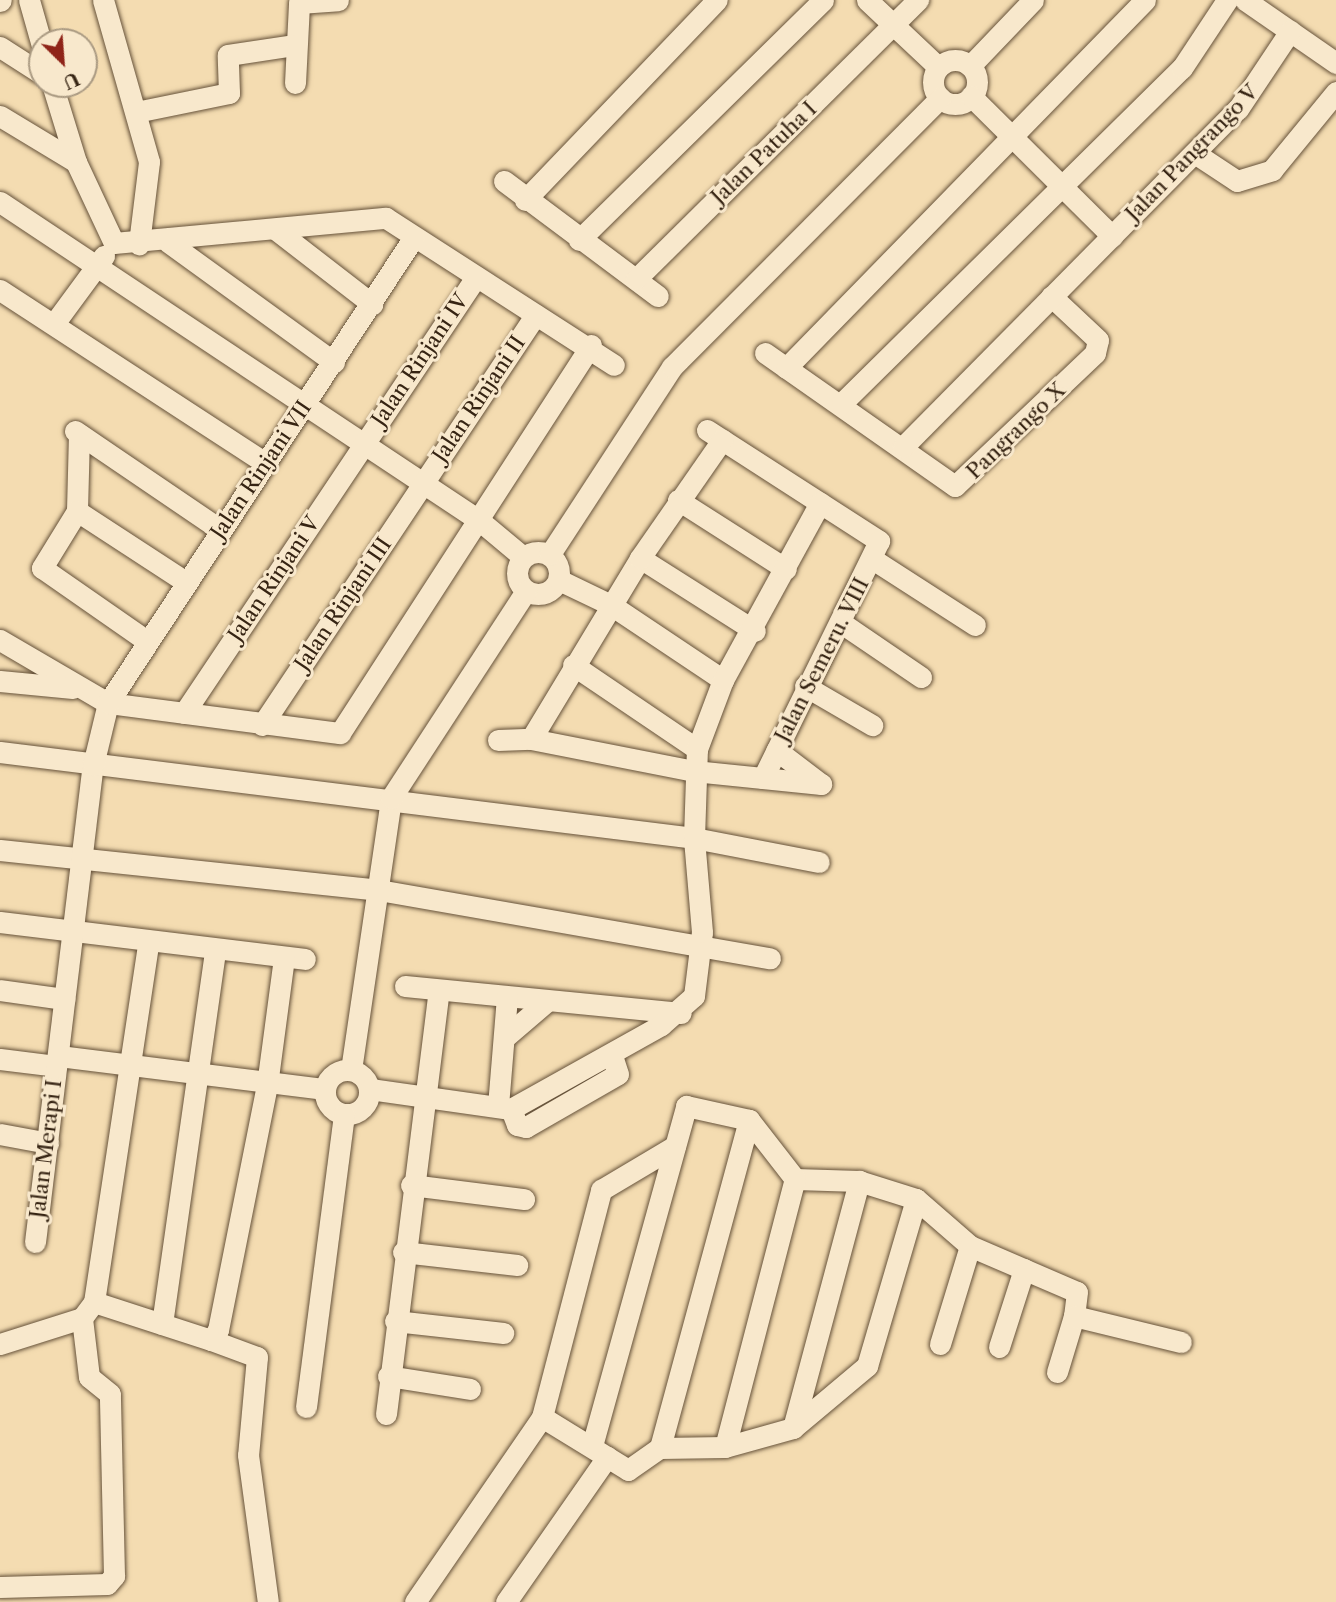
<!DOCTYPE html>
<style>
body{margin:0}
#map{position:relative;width:1336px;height:1602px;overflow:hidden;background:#f4dcb1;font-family:"Libre Caslon Text",serif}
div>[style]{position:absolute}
.roads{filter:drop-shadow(0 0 2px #66523a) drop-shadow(0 0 2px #66523a)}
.minor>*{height:21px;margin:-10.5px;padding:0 10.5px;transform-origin:10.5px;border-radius:10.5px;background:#f8e8cc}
.minor>.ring{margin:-10.5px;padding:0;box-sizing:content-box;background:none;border:21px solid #f8e8cc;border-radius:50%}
span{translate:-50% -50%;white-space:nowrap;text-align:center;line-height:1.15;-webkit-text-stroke:6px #f8e8cc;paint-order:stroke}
.street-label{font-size:21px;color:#362413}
.north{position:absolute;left:28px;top:28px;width:70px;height:70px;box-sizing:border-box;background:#f8e8cc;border:2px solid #aa9a82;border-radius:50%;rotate:155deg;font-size:19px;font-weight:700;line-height:28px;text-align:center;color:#362413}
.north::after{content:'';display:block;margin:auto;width:24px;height:32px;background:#8f2418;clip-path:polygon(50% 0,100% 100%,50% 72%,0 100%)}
</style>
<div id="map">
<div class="roads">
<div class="minor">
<i style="left:29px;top:0;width:48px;rotate:74.2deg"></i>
<i style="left:103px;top:0;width:168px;rotate:74.1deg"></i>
<i style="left:149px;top:162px;width:83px;rotate:97deg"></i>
<i style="left:867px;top:0;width:98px;rotate:43.3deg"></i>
<i style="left:1245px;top:0;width:111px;rotate:34.7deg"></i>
<i style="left:0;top:1px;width:1px;rotate:-45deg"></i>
<i style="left:0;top:47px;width:50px;rotate:32.7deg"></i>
<i class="ring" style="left:933px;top:60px;width:23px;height:23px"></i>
<i style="left:970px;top:66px;width:91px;rotate:-46.3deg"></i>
<i style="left:295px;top:83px;width:80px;rotate:-87.1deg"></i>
<i style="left:299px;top:3px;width:39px;rotate:-4deg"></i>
<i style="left:52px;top:84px;width:82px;rotate:72.9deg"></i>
<i style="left:76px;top:162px;width:89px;rotate:64.9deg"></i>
<i style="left:971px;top:96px;width:199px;rotate:44.8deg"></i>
<i style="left:136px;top:112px;width:95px;rotate:-11.5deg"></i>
<i style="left:229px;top:93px;width:38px;rotate:-92deg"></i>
<i style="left:228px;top:55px;width:66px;rotate:-8.7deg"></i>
<i style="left:0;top:116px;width:89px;rotate:31.2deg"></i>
<i style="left:1196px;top:154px;width:49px;rotate:33.4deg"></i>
<i style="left:1237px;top:181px;width:37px;rotate:-17deg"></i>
<i style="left:1272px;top:170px;width:101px;rotate:-50.6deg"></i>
<i style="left:504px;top:181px;width:192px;rotate:36.8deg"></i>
<i style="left:525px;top:200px;width:277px;rotate:-46.2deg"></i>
<i style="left:0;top:202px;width:576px;rotate:33.61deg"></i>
<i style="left:480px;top:521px;width:56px;rotate:39.9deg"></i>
<i style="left:275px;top:229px;width:123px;rotate:37.7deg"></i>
<i style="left:579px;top:240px;width:342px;rotate:-44.5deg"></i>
<i style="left:168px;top:242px;width:205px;rotate:35.9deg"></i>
<i style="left:114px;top:243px;width:273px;rotate:-5.3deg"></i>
<i style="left:386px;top:218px;width:271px;rotate:32.8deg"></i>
<i style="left:636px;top:279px;width:397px;rotate:-44.7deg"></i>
<i style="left:0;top:290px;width:315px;rotate:33.1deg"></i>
<i style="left:56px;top:321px;width:81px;rotate:-53.6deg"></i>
<i style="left:765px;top:353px;width:232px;rotate:35deg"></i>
<i style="left:955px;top:486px;width:193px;rotate:-43.5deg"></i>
<i style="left:1095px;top:353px;width:13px;rotate:-77deg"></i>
<i style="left:1098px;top:340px;width:64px;rotate:-136.9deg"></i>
<i style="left:786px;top:368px;width:514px;rotate:-45.71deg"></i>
<i style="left:842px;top:403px;width:477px;rotate:-44.6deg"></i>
<i style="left:1182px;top:68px;width:82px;rotate:-56.5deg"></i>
<i style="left:707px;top:430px;width:205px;rotate:32.8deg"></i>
<i style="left:879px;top:541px;width:264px;rotate:116.1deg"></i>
<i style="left:75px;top:431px;width:174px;rotate:34.2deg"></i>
<i style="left:79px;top:434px;width:77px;rotate:91.5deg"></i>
<i style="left:77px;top:511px;width:67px;rotate:121.6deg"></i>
<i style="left:42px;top:568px;width:128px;rotate:34.8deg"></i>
<i style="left:903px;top:447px;width:476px;rotate:-45.3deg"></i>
<i style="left:1238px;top:109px;width:94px;rotate:-56.3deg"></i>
<i style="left:678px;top:500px;width:128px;rotate:32.6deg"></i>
<i style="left:77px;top:511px;width:130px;rotate:33.1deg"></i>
<i class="ring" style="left:517px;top:552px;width:21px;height:21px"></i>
<i style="left:550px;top:554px;width:223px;rotate:-56.9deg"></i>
<i style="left:672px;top:367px;width:380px;rotate:-45.1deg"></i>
<i style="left:640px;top:558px;width:136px;rotate:32.4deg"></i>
<i style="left:874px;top:560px;width:120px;rotate:32.8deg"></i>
<i style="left:559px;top:580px;width:58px;rotate:25.7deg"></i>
<i style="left:611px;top:605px;width:135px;rotate:33.8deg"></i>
<i style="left:840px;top:622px;width:98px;rotate:34.2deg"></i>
<i style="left:0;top:640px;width:125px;rotate:30.3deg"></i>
<i style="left:108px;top:703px;width:234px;rotate:7.4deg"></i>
<i style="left:340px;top:733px;width:462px;rotate:-57.1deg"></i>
<i style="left:573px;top:665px;width:150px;rotate:34.1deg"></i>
<i style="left:0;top:681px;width:73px;rotate:5.5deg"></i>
<i style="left:805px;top:686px;width:78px;rotate:30.2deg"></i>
<i style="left:184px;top:713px;width:525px;rotate:-56.19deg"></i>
<i style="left:262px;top:725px;width:493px;rotate:-56.3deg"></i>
<i style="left:531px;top:739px;width:211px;rotate:-58.9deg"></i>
<i style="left:640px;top:558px;width:144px;rotate:-55.2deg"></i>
<i style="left:498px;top:740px;width:33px;rotate:-2deg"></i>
<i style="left:531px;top:739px;width:166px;rotate:11.1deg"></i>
<i style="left:694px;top:771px;width:128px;rotate:5.8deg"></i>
<i style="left:821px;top:784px;width:56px;rotate:-142.9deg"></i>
<i style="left:0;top:752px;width:699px;rotate:7.06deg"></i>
<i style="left:694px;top:838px;width:127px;rotate:10.9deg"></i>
<i style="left:0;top:850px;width:375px;rotate:6deg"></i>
<i style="left:373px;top:889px;width:403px;rotate:9.9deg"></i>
<i style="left:0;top:922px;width:307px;rotate:6.9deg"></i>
<i style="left:405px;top:986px;width:277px;rotate:5.6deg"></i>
<i style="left:0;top:990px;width:65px;rotate:8deg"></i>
<i style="left:504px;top:1038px;width:55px;rotate:-40.6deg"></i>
<i style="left:59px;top:1056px;width:268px;rotate:7.1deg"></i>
<i style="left:0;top:1059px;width:56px;rotate:7.1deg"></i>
<i style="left:351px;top:1070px;width:275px;rotate:-81.6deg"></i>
<i style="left:391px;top:798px;width:247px;rotate:-56.9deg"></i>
<i class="ring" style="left:325px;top:1070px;width:23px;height:23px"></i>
<i style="left:370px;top:1089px;width:142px;rotate:8.1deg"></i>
<i style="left:511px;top:1109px;width:172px;rotate:-29.2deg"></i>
<i style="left:661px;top:1025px;width:44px;rotate:-41.3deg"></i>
<i style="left:694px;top:996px;width:64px;rotate:-82.9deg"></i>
<i style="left:702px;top:932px;width:94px;rotate:-94.9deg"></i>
<i style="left:694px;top:838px;width:89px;rotate:-88.1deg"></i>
<i style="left:697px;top:749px;width:74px;rotate:-69.4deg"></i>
<i style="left:723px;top:680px;width:202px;rotate:-61.3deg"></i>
<i style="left:498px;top:1106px;width:109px;rotate:-85.3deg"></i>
<i style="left:511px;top:1109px;width:17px;rotate:69deg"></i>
<i style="left:517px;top:1125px;width:9px;rotate:13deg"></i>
<i style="left:526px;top:1127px;width:106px;rotate:-29.9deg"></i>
<i style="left:618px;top:1074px;width:20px;rotate:-108deg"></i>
<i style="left:0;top:1134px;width:49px;rotate:10.6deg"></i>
<i style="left:411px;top:1185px;width:114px;rotate:7.1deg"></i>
<i style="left:916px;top:1199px;width:72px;rotate:41deg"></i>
<i style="left:970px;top:1246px;width:116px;rotate:23.3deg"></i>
<i style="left:1077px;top:1292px;width:24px;rotate:97deg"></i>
<i style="left:35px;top:1242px;width:481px;rotate:-83.1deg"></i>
<i style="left:93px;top:765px;width:64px;rotate:-76.4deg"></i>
<i style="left:108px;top:703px;width:557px;rotate:-56.71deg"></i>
<i style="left:403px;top:1252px;width:115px;rotate:6.5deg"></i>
<i style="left:94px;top:1302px;width:123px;rotate:18deg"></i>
<i style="left:211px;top:1340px;width:12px;rotate:-55deg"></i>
<i style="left:218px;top:1330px;width:250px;rotate:-78.7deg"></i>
<i style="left:267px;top:1085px;width:128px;rotate:-82.4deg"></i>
<i style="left:395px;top:1321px;width:109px;rotate:6.3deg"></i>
<i style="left:162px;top:1324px;width:376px;rotate:-81.9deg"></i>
<i style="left:211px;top:1340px;width:49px;rotate:20.3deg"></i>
<i style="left:257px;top:1357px;width:98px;rotate:95.2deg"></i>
<i style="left:248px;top:1455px;width:148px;rotate:82.3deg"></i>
<i style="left:0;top:1344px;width:86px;rotate:-17.6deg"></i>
<i style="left:82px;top:1318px;width:20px;rotate:-53deg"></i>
<i style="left:94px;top:1302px;width:363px;rotate:-81.4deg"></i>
<i style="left:940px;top:1344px;width:102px;rotate:-73deg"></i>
<i style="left:999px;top:1347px;width:82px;rotate:-72.2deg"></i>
<i style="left:1057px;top:1372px;width:59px;rotate:-73.1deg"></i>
<i style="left:1074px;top:1316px;width:110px;rotate:13.7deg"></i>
<i style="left:388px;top:1376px;width:83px;rotate:9deg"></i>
<i style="left:306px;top:1407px;width:295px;rotate:-82.6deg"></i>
<i style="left:386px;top:1414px;width:426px;rotate:-82.9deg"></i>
<i style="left:542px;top:1417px;width:235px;rotate:-75.4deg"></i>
<i style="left:601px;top:1190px;width:86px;rotate:-30.7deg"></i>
<i style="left:793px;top:1428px;width:256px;rotate:-75deg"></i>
<i style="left:859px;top:1181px;width:64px;rotate:-178.2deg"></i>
<i style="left:592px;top:1446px;width:353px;rotate:-74.5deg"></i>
<i style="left:686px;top:1106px;width:65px;rotate:12.5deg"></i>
<i style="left:749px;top:1120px;width:340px;rotate:105.2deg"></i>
<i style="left:725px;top:1447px;width:277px;rotate:-75.4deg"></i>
<i style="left:795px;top:1179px;width:75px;rotate:-127.9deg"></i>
<i style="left:0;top:1587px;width:107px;rotate:-1.6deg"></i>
<i style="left:107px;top:1584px;width:11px;rotate:-49deg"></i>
<i style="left:114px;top:1576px;width:182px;rotate:-91.3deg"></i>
<i style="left:110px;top:1394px;width:27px;rotate:-141deg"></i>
<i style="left:89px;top:1377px;width:59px;rotate:-96.8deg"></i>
<i style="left:415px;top:1602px;width:224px;rotate:-55.5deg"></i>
<i style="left:542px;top:1417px;width:101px;rotate:31.6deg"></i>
<i style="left:628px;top:1470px;width:39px;rotate:-35deg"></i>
<i style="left:660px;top:1448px;width:65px;rotate:-0.9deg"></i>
<i style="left:725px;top:1447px;width:71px;rotate:-15.6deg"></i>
<i style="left:793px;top:1428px;width:97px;rotate:-40deg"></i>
<i style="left:867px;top:1366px;width:174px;rotate:-73.6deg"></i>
<i style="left:916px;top:1199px;width:60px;rotate:-162.5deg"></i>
<i style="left:506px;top:1602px;width:177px;rotate:-55.1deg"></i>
</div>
</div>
<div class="street-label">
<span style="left:764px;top:153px;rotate:-44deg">Jalan Patuha I</span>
<span style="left:1192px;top:153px;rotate:-46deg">Jalan Pangrango V</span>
<span style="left:420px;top:360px;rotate:-56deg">Jalan Rinjani IV</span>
<span style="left:479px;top:399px;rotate:-56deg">Jalan Rinjani II</span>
<span style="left:1016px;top:431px;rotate:-44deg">Pangrango X</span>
<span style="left:261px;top:470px;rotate:-56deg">Jalan Rinjani VII</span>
<span style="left:274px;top:579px;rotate:-56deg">Jalan Rinjani V</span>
<span style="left:343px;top:604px;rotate:-56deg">Jalan Rinjani III</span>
<span style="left:822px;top:660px;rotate:-63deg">Jalan Semeru. VIII</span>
<span style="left:46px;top:1149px;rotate:-83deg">Jalan Merapi I</span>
</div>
<div class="north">U</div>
</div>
